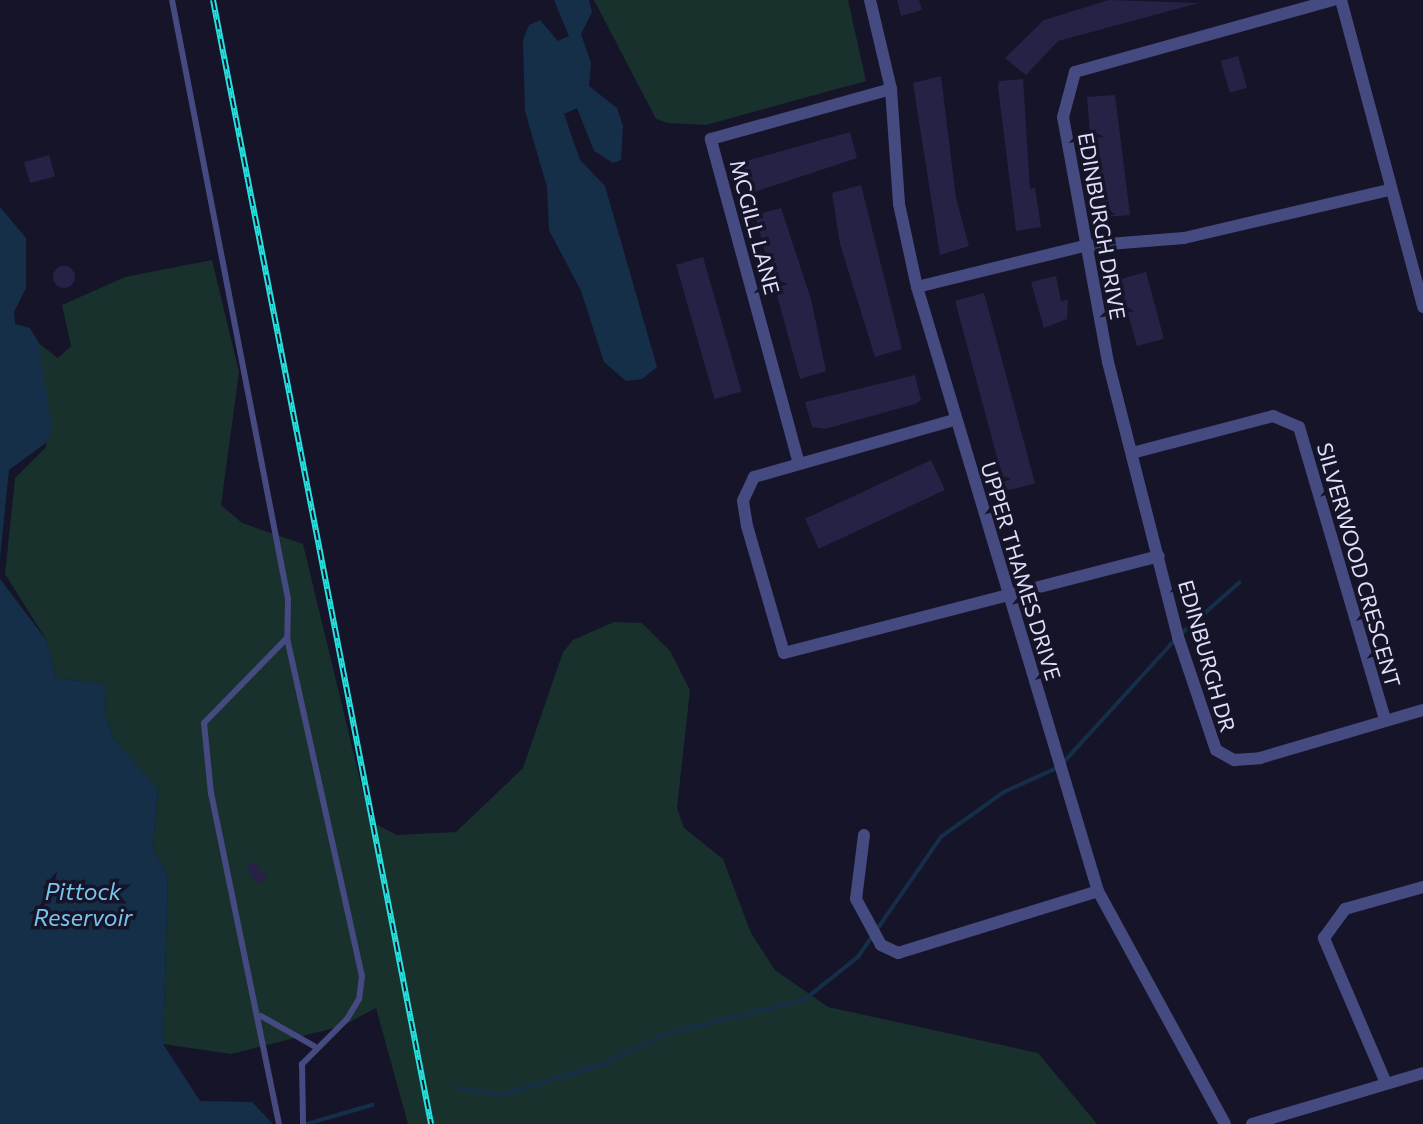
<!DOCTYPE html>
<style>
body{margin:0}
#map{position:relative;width:1423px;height:1124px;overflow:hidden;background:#151428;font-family:Commissioner,sans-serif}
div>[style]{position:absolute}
.green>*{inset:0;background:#18312d}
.water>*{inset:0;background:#162f49}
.stream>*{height:3.5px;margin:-1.75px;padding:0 1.75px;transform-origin:1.75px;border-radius:1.75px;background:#162f49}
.building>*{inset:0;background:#262246;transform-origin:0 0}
.round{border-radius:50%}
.lane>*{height:6px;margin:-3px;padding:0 3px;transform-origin:3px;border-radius:3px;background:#454a81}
.street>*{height:12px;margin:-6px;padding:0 6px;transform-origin:6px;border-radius:6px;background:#454a81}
.rail>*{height:6px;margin-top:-3px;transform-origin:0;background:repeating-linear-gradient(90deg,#151428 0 10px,#24e2df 0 20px);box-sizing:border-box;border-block:2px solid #24e2df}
span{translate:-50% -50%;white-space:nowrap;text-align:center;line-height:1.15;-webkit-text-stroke:7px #151428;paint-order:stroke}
.street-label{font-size:21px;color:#dfdffb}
.water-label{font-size:23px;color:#7ac5ed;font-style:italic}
</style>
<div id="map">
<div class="green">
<i style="clip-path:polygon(594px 0,848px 0,866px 81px,706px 125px,668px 123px,656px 119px)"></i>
<i style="clip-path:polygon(212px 260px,239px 372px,221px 505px,242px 523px,303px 544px,370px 821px,397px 835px,456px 832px,523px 768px,563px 652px,573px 640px,614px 622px,642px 623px,670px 651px,690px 690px,677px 808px,684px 828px,723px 859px,751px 933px,775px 970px,828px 1007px,1038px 1053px,1097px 1124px,408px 1124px,376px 1008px,342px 1026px,231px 1054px,163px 1044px,168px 875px,153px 849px,158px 789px,114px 739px,105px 714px,106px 684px,56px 678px,47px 641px,5px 574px,15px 478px,46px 447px,48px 420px,28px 335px,58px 358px,71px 346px,62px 305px,125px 277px)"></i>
</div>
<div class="water">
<i style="clip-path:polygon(554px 0,589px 0,592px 12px,581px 34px,591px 63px,589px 86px,617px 108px,623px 126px,621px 160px,613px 163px,594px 151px,577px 108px,564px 114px,580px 160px,605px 186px,657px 367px,642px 379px,626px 381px,604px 362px,581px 291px,549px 230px,547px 187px,525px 111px,523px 40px,529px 25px,540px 20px,558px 41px,569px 36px)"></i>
<i style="clip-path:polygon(0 207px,26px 238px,26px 288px,14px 312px,15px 324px,30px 328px,39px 343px,52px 428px,47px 442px,9px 470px,0 559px)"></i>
<i style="clip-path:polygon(0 579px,47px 641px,56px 678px,106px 684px,105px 714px,114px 739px,158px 789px,153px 849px,168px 875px,163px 1044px,200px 1101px,252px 1102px,273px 1124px,0 1124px)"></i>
</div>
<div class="stream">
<i style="left:1180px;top:635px;width:79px;rotate:-41.4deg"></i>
<i style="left:1063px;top:763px;width:166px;rotate:-47.7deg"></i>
<i style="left:457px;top:1088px;width:45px;rotate:9deg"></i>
<i style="left:501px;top:1095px;width:104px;rotate:-16.7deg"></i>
<i style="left:601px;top:1065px;width:72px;rotate:-25.5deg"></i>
<i style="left:666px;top:1034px;width:142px;rotate:-13.8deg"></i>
<i style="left:804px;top:1000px;width:69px;rotate:-38.5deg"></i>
<i style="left:858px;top:957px;width:146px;rotate:-55.3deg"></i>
<i style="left:941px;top:837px;width:77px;rotate:-35.5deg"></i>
<i style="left:1004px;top:792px;width:58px;rotate:-24.4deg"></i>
<i style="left:307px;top:1124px;width:68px;rotate:-16.3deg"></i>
</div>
<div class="building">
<i style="clip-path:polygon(897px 0,919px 0,922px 10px,901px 16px)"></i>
<i style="clip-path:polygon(1109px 0,1199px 3px,1058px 41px,1026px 75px,1005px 58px,1044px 20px)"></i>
<i style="left:1238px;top:56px;width:33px;height:18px;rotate:74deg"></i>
<i style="clip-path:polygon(941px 76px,956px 198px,969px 246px,940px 255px,913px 83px)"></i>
<i style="clip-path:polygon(1023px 79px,1030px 189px,1035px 188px,1041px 227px,1016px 231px,998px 87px,999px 81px)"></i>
<i style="clip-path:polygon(1115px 95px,1130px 215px,1105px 217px,1095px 189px,1087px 97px)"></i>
<i style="clip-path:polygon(850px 132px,857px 158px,748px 194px,739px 163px)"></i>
<i style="left:49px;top:155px;width:22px;height:26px;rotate:74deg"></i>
<i style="clip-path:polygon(861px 185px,902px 349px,875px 357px,840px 244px,832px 193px)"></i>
<i style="clip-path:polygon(781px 208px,811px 299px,826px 371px,800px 379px,755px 215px)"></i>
<i style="left:703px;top:257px;width:140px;height:28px;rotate:74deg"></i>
<i class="round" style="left:53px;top:266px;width:22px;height:22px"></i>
<i style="left:1146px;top:272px;width:69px;height:28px;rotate:75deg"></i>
<i style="clip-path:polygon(1056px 276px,1061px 301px,1068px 300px,1067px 319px,1044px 328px,1031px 282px)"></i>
<i style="left:984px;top:293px;width:197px;height:30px;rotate:75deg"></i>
<i style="clip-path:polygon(915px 375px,921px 400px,915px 404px,825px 429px,812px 427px,805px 402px)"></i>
<i style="left:931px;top:460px;width:33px;height:139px;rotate:65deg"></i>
<i style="left:254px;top:861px;width:21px;height:11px;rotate:51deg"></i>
</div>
<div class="lane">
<i style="left:172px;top:0;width:610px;rotate:79.04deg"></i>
<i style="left:288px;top:599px;width:39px;rotate:91deg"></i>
<i style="left:287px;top:638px;width:346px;rotate:77.5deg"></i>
<i style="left:362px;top:976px;width:23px;rotate:97deg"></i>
<i style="left:359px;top:999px;width:23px;rotate:121deg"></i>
<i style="left:347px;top:1019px;width:64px;rotate:135deg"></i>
<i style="left:302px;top:1064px;width:60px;rotate:89deg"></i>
<i style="left:261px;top:1016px;width:61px;rotate:29.5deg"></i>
<i style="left:279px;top:1124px;width:337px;rotate:-101.6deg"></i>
<i style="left:211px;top:794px;width:71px;rotate:-95.6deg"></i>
<i style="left:204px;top:723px;width:119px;rotate:-45.7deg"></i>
</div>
<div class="street">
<i style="left:870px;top:0;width:91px;rotate:76.7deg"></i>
<i style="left:891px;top:89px;width:115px;rotate:86deg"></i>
<i style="left:899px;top:204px;width:85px;rotate:77.8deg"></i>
<i style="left:917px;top:287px;width:631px;rotate:73.32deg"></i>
<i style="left:1098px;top:891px;width:265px;rotate:61.4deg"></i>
<i style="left:1333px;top:0;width:268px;rotate:164.4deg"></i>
<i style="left:1075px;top:72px;width:47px;rotate:104.9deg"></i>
<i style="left:1063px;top:117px;width:249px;rotate:79.6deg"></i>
<i style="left:1108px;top:362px;width:284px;rotate:75.7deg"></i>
<i style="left:1178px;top:637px;width:119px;rotate:71.4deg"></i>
<i style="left:1216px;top:750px;width:21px;rotate:29deg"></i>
<i style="left:1234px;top:760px;width:26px;rotate:-4deg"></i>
<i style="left:1260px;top:758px;width:170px;rotate:-16.4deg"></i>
<i style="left:1341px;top:0;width:318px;rotate:75deg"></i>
<i style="left:917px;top:287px;width:172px;rotate:-13.8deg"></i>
<i style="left:1084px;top:246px;width:100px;rotate:-4.6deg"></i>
<i style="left:1184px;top:238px;width:211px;rotate:-13.2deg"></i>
<i style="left:954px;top:420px;width:208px;rotate:164.1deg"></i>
<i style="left:754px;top:477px;width:26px;rotate:115deg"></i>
<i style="left:743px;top:501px;width:25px;rotate:81deg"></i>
<i style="left:747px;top:526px;width:132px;rotate:73.8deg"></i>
<i style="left:784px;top:653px;width:387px;rotate:-14.5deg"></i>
<i style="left:1132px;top:453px;width:146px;rotate:-14.7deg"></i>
<i style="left:1273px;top:416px;width:28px;rotate:23deg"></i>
<i style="left:1299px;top:427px;width:305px;rotate:73.6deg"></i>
<i style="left:799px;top:464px;width:337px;rotate:-105.2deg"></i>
<i style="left:711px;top:139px;width:187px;rotate:-15.5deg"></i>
<i style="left:864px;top:835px;width:64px;rotate:97.1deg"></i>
<i style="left:856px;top:899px;width:52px;rotate:61.5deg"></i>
<i style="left:881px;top:945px;width:19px;rotate:25deg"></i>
<i style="left:898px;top:953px;width:209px;rotate:-17.2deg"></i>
<i style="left:1386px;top:1083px;width:158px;rotate:-113.2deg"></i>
<i style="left:1324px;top:938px;width:36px;rotate:-54deg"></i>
<i style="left:1345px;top:909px;width:81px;rotate:-15.8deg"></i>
<i style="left:1252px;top:1124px;width:178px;rotate:-16.6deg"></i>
</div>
<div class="rail">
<i style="left:213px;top:0;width:1145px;rotate:79.02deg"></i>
</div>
<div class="street-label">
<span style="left:1102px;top:226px;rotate:80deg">EDINBURGH DRIVE</span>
<span style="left:755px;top:227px;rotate:75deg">MCGILL LANE</span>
<span style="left:1359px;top:565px;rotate:74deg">SILVERWOOD CRESCENT</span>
<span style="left:1021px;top:571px;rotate:73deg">UPPER THAMES DRIVE</span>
<span style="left:1207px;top:656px;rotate:74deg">EDINBURGH DR</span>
</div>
<div class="water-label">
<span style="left:83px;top:904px">Pittock<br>Reservoir</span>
</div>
</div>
